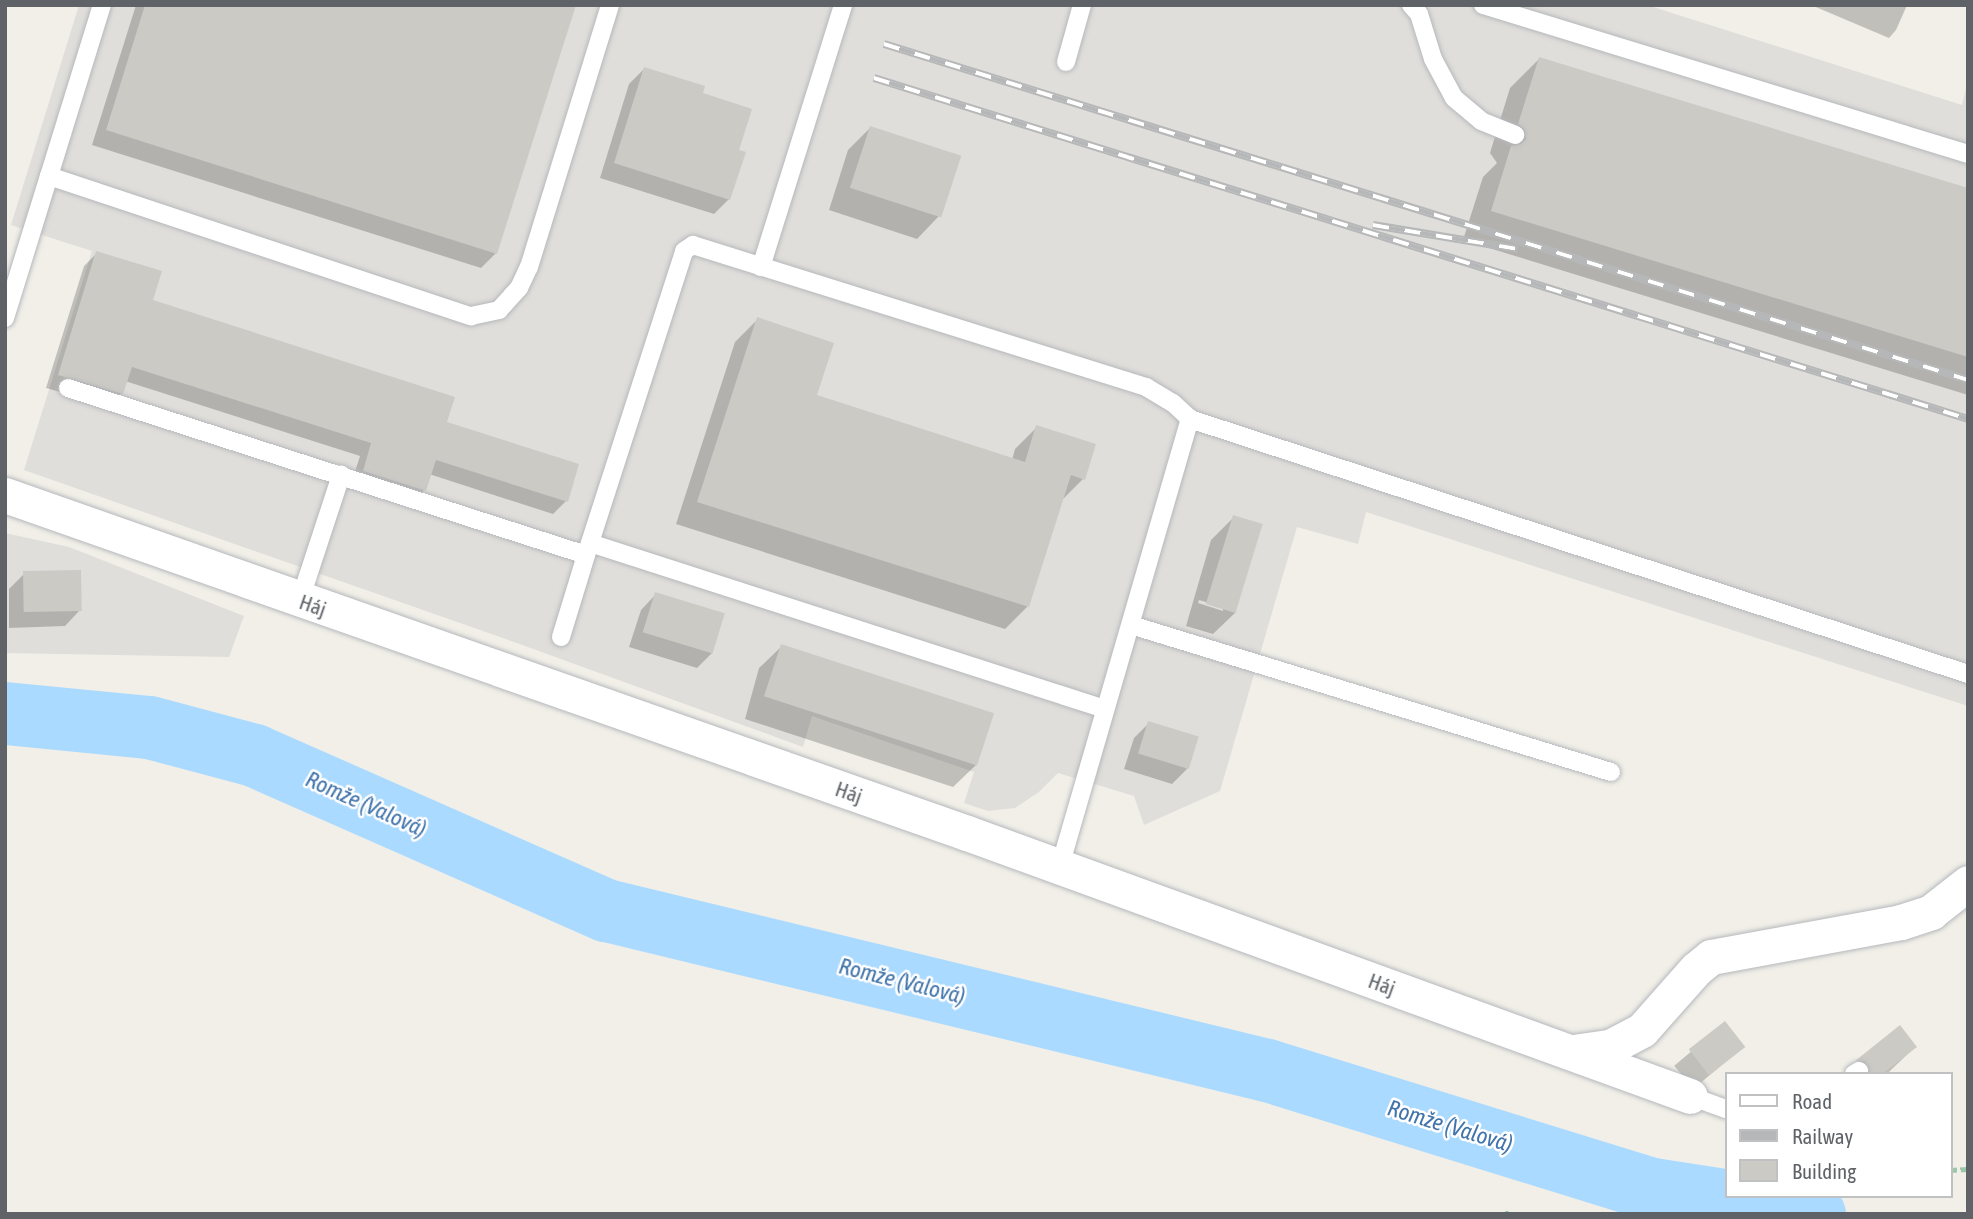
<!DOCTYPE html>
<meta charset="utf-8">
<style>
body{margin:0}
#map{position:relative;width:1973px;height:1219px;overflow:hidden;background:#f1efe8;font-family:"Asap Condensed",sans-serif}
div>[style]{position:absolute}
.industrial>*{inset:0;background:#e0deda}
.shadow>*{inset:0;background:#0003;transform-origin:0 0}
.river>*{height:63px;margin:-31.5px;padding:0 31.5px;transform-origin:31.5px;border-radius:31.5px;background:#aadaff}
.building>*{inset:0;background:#cccac5;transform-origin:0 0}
.path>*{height:4.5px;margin-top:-2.25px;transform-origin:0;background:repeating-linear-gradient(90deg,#9cc7a9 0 7px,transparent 0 10.5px)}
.roads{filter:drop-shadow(0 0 2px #b5b8bc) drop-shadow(0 0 2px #b5b8bc)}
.lane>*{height:18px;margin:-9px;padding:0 9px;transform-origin:9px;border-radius:9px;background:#fff}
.street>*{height:35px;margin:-17.5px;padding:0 17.5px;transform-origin:17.5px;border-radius:17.5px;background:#fff}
.rail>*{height:8px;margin-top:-4px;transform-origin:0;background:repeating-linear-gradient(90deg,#fff 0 16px,#b6b7b8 0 32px);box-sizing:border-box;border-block:2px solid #b6b7b8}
span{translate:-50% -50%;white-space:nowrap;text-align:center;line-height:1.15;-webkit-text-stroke:5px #fff;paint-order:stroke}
.street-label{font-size:21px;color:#5f6368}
.water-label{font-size:23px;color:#4174aa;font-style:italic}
.frame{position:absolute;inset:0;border:7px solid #5f6368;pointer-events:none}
.legend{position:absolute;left:1725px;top:1072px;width:228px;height:126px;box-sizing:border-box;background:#fff;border:2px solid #bfc1c3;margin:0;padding:9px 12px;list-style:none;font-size:21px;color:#5f6368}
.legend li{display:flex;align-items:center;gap:14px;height:35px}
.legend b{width:35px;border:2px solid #bfc1c3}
</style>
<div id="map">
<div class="industrial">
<i style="clip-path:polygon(79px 5px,1647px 5px,1962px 105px,1968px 80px,1968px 706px,1366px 512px,1358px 544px,1297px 527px,1220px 791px,1144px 825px,1134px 796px,1058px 773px,1039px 792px,1015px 808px,988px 811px,964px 803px,974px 772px,812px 716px,803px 747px,514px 642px,24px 470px,92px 251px,11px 225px)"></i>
<i style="clip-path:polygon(5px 533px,69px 547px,244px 616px,229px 657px,5px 653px)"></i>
</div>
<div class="shadow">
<i style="clip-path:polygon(136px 5px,574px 5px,496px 253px,481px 268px,92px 145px)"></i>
<i style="clip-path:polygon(1811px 5px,1907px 5px,1896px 30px,1889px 38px)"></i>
<i style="clip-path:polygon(1539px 59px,1968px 189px,1968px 395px,1463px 240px,1483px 177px,1497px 163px,1490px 153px,1510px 88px)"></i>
<i style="clip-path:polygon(644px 69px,701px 95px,737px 151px,729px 199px,714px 214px,600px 178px,629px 84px)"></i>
<i style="clip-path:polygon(870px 128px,939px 216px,917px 239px,829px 210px,848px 150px)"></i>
<i style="clip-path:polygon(97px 253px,151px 302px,445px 423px,566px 501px,553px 514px,429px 474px,424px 490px,412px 503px,351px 484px,360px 456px,125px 381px,122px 393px,109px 406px,46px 388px,84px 266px)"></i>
<i style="clip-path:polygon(758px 319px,815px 396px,1012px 460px,1015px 449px,1037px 427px,1083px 479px,1061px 501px,1028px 606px,1005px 629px,676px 524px,735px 342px)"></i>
<i style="clip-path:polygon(evenodd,1234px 517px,1236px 612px,1213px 634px,1186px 626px,1211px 540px,1234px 517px,1199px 600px,1223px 607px,1223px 611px,1198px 603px,1199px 600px)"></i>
<i style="clip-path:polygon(24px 574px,80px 610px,65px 626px,9px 628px,9px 589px)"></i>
<i style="clip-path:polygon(656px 594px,712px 653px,697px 668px,629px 647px,641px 610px)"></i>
<i style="clip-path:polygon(782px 646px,976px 765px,953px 787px,745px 719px,759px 668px)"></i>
<i style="clip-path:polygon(1149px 723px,1187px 769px,1172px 784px,1124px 769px,1134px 738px)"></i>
<i style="left:1724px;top:1024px;width:30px;height:65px;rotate:50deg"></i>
<i style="clip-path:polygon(1899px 1028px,1915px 1047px,1892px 1069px,1887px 1074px,1844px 1074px)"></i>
</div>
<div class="river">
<i style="left:5px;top:713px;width:145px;rotate:5.6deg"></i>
<i style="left:149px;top:727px;width:109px;rotate:14.9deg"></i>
<i style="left:254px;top:755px;width:385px;rotate:23.8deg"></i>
<i style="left:606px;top:910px;width:680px;rotate:13.61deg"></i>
<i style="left:1267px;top:1070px;width:403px;rotate:17.2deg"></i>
<i style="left:1652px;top:1189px;width:164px;rotate:8.8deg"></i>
</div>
<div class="building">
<i style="clip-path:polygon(145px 5px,576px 5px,497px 254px,106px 130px)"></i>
<i style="clip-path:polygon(1539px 57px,1968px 188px,1968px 357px,1491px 211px,1511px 146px,1521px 144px,1526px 139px,1524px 129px,1518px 124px)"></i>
<i style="clip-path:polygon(644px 67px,705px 86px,703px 93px,752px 109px,739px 150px,746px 152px,730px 200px,614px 163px)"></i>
<i style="left:870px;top:126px;width:96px;height:65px;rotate:18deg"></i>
<i style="clip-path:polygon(96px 251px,162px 271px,153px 300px,455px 397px,447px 422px,579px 464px,568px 502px,436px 460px,426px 491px,363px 471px,371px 443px,132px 367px,123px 394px,58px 375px)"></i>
<i style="clip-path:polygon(757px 317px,834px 343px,817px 395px,1025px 462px,1036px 425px,1096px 444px,1085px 480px,1071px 475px,1029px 607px,697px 502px)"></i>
<i style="left:1233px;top:515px;width:31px;height:93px;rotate:17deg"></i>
<i style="left:81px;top:570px;width:41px;height:58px;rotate:89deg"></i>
<i style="left:655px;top:592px;width:73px;height:42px;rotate:17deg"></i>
<i style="left:781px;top:644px;width:224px;height:55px;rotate:18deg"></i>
<i style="left:1148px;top:721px;width:53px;height:34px;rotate:17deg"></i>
<i style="left:1725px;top:1021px;width:33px;height:46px;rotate:52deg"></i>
<i style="clip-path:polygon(1900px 1025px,1917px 1047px,1882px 1074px,1870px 1074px,1865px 1061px,1855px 1061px)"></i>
</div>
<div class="path">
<i style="left:1950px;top:1170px;width:18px;rotate:-3deg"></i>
<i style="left:1506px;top:1211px;width:3px;rotate:72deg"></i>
</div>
<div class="roads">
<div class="lane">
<i style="left:1411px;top:5px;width:12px;rotate:48deg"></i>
<i style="left:1419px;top:14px;width:47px;rotate:72.7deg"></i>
<i style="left:1433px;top:59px;width:44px;rotate:61.7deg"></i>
<i style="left:1454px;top:98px;width:35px;rotate:40deg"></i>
<i style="left:1481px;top:121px;width:37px;rotate:22deg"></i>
<i style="left:1483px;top:5px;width:507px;rotate:17.08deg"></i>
<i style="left:1066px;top:62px;width:59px;rotate:-74.3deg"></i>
<i style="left:49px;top:176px;width:179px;rotate:-72.8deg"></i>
<i style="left:761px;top:267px;width:275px;rotate:-72.6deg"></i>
<i style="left:5px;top:318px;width:149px;rotate:-72.8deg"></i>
<i style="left:49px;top:176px;width:445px;rotate:18.4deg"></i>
<i style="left:471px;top:316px;width:29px;rotate:-12deg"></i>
<i style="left:499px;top:310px;width:30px;rotate:-48deg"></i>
<i style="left:519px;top:288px;width:23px;rotate:-65deg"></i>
<i style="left:529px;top:267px;width:274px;rotate:-72.8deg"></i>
<i style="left:68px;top:388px;width:544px;rotate:17.87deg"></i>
<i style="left:586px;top:555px;width:319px;rotate:-72.1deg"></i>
<i style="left:684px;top:251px;width:11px;rotate:-34deg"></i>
<i style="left:693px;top:245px;width:475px;rotate:17.4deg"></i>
<i style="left:1146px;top:387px;width:31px;rotate:31deg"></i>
<i style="left:1173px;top:403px;width:23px;rotate:43deg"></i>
<i style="left:1190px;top:419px;width:819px;rotate:18.15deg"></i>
<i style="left:590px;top:543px;width:541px;rotate:17.87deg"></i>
<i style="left:300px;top:600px;width:132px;rotate:-71.8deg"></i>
<i style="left:1131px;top:625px;width:502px;rotate:17.03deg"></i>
<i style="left:561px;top:637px;width:86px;rotate:-73deg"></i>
<i style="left:1060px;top:866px;width:466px;rotate:-73.8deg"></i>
<i style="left:1854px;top:1074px;width:6px;rotate:-31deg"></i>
<i style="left:1690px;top:1096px;width:38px;rotate:20deg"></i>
</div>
<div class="street">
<i style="left:5px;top:495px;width:1020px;rotate:19.36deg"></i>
<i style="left:967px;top:833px;width:769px;rotate:19.99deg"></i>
<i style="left:1573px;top:1052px;width:37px;rotate:-8deg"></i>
<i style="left:1610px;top:1047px;width:36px;rotate:-28deg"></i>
<i style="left:1642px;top:1030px;width:81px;rotate:-48.5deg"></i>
<i style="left:1696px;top:969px;width:19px;rotate:-39deg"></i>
<i style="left:1711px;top:957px;width:193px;rotate:-10.4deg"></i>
<i style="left:1901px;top:922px;width:32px;rotate:-18deg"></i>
<i style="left:1931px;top:912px;width:47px;rotate:-38.1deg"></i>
</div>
</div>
<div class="rail">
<i style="left:884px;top:44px;width:1135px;rotate:17.22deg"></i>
<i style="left:874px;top:78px;width:1146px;rotate:17.31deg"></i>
<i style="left:1373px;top:225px;width:147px;rotate:9.4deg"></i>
</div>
<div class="street-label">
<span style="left:313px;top:605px;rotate:19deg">Háj</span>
<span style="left:849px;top:792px;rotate:19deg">Háj</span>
<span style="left:1382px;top:984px;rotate:20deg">Háj</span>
</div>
<div class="water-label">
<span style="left:366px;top:804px;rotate:24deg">Romže (Valová)</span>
<span style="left:902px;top:981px;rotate:14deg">Romže (Valová)</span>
<span style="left:1450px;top:1126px;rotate:17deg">Romže (Valová)</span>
</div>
<div class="frame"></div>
<ul class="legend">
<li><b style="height:9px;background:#fff"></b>Road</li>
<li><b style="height:9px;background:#b6b7b8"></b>Railway</li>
<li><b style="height:19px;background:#cccac5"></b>Building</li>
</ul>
</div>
